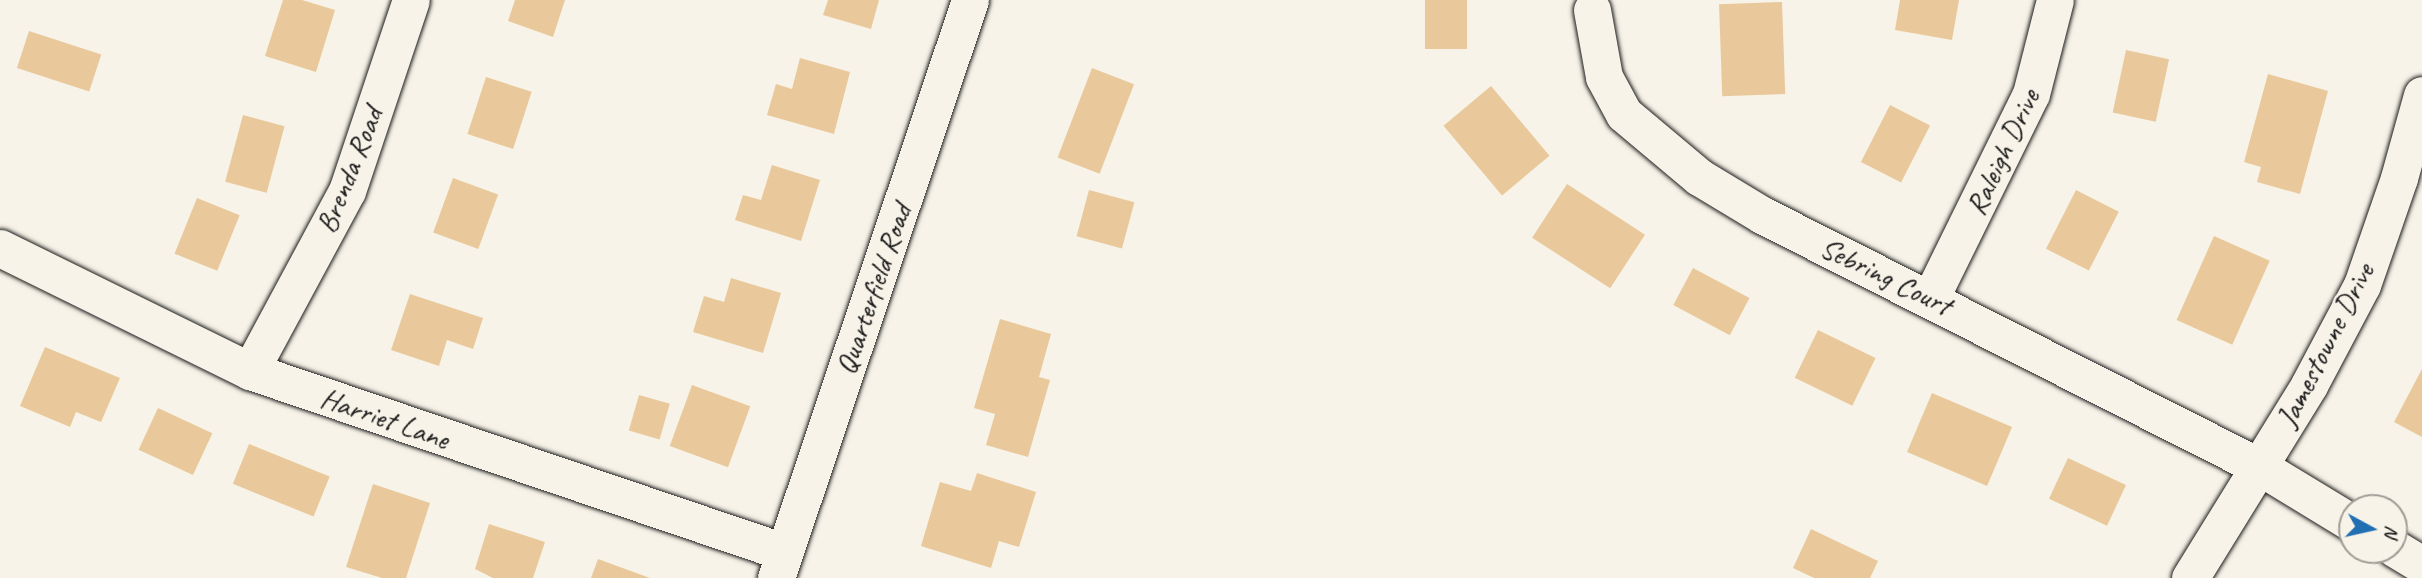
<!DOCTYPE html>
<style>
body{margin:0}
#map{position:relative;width:2422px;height:578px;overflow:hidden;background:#f7f3e8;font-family:Caveat,sans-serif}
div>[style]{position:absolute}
.building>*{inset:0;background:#e9c99b;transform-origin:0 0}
.roads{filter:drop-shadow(0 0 2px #1c1c1c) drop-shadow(0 0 2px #1c1c1c)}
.minor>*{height:37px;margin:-18.5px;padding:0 18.5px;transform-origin:18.5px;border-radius:18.5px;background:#f7f3e8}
span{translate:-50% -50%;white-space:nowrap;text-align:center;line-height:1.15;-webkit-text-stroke:5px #f7f3e8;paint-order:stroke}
.street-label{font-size:30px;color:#1c1c1c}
.north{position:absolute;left:2338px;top:494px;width:70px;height:70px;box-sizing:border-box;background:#f7f3e8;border:2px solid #9f9d96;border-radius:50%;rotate:98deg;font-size:19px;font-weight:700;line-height:28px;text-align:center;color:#1c1c1c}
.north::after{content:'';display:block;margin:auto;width:24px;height:32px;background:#1f6fb2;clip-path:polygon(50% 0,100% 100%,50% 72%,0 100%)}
</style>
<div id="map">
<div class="building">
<i style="clip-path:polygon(283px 0,302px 0,335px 10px,316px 72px,265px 56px)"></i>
<i style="clip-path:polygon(515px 0,565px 0,553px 37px,508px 21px)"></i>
<i style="clip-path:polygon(828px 0,879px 0,871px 29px,823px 15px)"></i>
<i style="left:1425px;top:0;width:42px;height:49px"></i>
<i style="clip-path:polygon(1900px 0,1959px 0,1952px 40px,1895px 30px)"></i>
<i style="left:1782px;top:2px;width:92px;height:63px;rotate:88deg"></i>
<i style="left:29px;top:31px;width:76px;height:39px;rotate:18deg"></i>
<i style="left:2126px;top:50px;width:44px;height:64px;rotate:12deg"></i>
<i style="clip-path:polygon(800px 58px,850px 72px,834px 134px,767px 115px,776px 84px,792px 89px)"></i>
<i style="left:1092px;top:68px;width:45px;height:96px;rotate:21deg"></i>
<i style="clip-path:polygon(2268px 74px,2328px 91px,2300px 194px,2257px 182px,2261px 167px,2244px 162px)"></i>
<i style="left:486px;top:77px;width:48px;height:60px;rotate:18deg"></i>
<i style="left:1491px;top:86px;width:91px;height:62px;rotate:50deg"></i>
<i style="left:1890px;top:105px;width:45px;height:64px;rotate:27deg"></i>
<i style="left:243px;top:115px;width:43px;height:69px;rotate:15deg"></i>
<i style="clip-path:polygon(772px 165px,820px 180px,801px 241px,735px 220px,743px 195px,761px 200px)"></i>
<i style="left:453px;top:178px;width:48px;height:58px;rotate:20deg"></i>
<i style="left:1567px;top:184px;width:93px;height:64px;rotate:33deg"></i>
<i style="left:1089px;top:190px;width:47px;height:48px;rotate:15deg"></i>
<i style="left:2076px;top:190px;width:48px;height:66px;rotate:27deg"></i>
<i style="left:197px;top:198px;width:46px;height:60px;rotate:22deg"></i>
<i style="left:2214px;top:236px;width:61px;height:92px;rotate:24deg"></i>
<i style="left:1693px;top:268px;width:64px;height:42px;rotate:28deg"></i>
<i style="clip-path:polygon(731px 278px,781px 293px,763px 353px,693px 332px,704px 296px,724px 302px)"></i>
<i style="clip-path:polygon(410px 294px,483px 318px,473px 349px,447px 340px,439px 366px,391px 350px)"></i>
<i style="clip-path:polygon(1000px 319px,1051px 334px,1039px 377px,1050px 380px,1028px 457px,986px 445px,995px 414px,974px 408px)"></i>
<i style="left:1818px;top:330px;width:64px;height:53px;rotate:26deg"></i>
<i style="clip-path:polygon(45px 347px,120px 378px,101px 422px,76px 412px,70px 427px,20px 406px)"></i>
<i style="clip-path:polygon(2422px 369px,2422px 437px,2394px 422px)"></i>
<i style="left:692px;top:385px;width:62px;height:65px;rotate:20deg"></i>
<i style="left:1932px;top:393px;width:87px;height:64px;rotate:23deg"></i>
<i style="left:639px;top:395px;width:32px;height:37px;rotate:16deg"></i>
<i style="left:158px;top:408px;width:60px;height:46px;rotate:25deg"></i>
<i style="left:249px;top:444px;width:87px;height:43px;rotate:22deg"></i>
<i style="left:2068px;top:458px;width:64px;height:45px;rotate:25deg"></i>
<i style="clip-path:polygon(977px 473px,1036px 492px,1019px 547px,999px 541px,991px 568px,921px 546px,940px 482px,971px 491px)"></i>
<i style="clip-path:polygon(373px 484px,430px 503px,406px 578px,382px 578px,346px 567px)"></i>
<i style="clip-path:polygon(489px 524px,545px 542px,533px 578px,493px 578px,475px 569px)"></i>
<i style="clip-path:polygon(1811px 529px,1878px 561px,1870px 578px,1814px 578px,1793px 568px)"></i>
<i style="clip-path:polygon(598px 559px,650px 578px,591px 578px)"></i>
</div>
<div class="roads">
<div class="minor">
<i style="left:1592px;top:10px;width:68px;rotate:79.8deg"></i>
<i style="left:1604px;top:77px;width:42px;rotate:61.6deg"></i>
<i style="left:1624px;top:114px;width:98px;rotate:40deg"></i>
<i style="left:1699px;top:177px;width:74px;rotate:31.1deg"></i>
<i style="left:1762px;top:215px;width:558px;rotate:26.84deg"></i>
<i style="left:2260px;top:467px;width:108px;rotate:31.3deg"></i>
<i style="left:0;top:248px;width:279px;rotate:26.2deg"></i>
<i style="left:250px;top:371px;width:564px;rotate:18.72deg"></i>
<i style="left:1931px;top:297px;width:226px;rotate:-63.8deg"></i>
<i style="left:2031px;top:94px;width:97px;rotate:-75.7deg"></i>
<i style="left:250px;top:371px;width:204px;rotate:-61.7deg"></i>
<i style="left:347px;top:191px;width:201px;rotate:-71.5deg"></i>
<i style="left:2394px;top:548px;width:33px;rotate:31deg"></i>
<i style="left:776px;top:578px;width:610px;rotate:-71.45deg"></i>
<i style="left:2190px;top:578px;width:227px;rotate:-58.3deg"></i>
<i style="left:2309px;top:385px;width:113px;rotate:-62.1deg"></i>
<i style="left:2362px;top:285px;width:113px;rotate:-70.9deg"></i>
<i style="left:2399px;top:178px;width:86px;rotate:-74.5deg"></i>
</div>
</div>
<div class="street-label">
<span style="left:2002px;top:152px;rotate:-65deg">Raleigh Drive</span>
<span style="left:349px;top:170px;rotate:-68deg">Brenda Road</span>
<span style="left:1886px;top:276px;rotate:26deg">Sebring Court</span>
<span style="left:873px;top:289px;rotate:-71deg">Quarterfield Road</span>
<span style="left:2325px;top:345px;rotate:-63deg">Jamestowne Drive</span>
<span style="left:385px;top:418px;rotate:19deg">Harriet Lane</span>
</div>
<div class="north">N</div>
</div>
